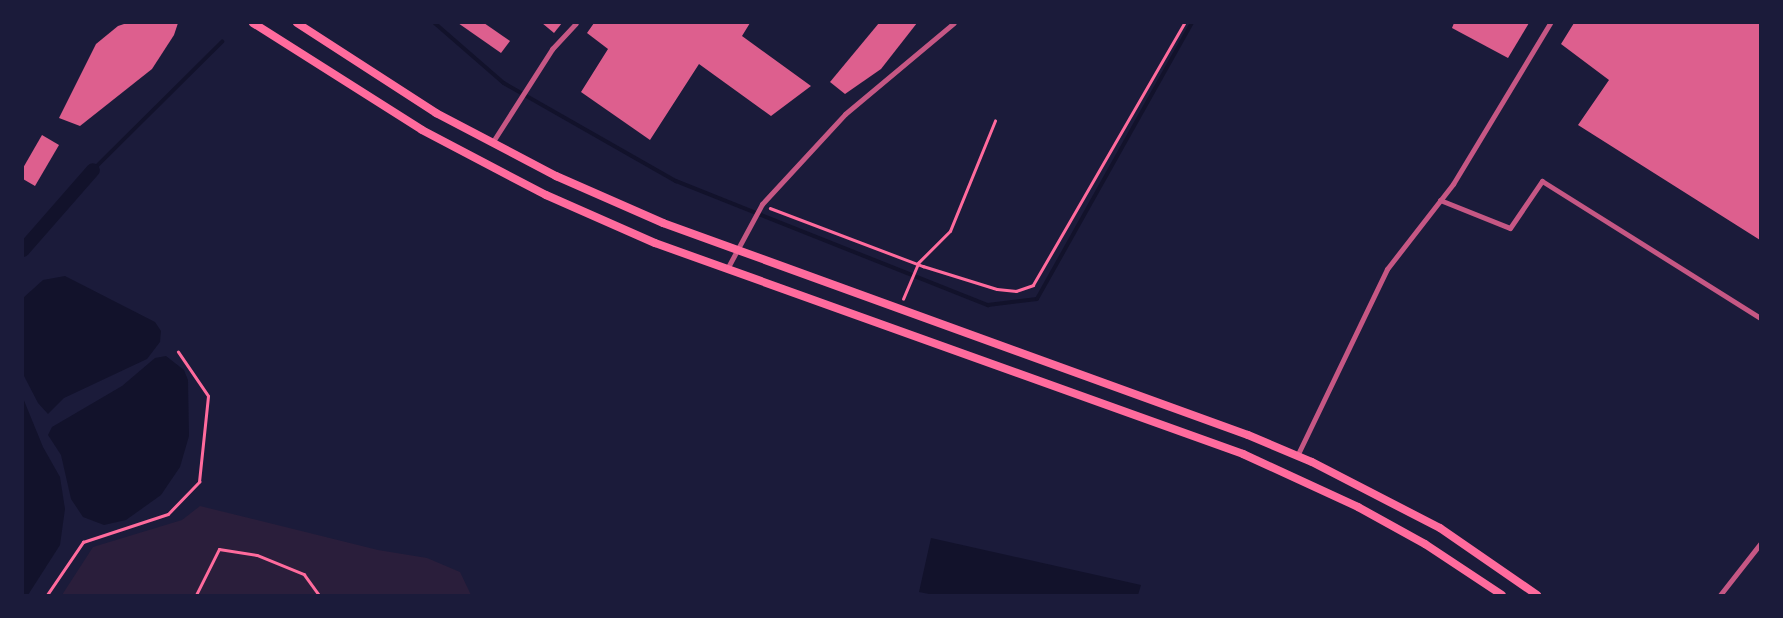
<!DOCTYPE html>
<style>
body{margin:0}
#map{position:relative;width:1783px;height:618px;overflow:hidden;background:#1b1b3a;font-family:"DejaVu Sans",sans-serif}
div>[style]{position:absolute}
.green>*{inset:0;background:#2a1e3b}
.water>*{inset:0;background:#12122b}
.stream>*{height:3.5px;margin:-1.75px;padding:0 1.75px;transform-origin:1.75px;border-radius:1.75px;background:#12122b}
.canal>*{height:14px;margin:-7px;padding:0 7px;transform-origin:7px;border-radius:7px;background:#12122b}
.building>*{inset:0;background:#dd5f8e}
.path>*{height:2.5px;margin:-1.25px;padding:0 1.25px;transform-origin:1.25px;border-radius:1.25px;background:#ff6b9d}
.minor>*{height:5px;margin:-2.5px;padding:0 2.5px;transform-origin:2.5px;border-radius:2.5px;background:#c65784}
.secondary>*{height:8px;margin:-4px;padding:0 4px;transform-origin:4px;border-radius:4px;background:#ff6b9d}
span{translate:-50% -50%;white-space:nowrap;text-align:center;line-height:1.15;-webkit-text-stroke:6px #1b1b3a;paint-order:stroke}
.frame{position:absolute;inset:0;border:24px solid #1b1b3a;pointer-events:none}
</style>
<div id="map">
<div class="green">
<i style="clip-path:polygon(200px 506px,378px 550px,427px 558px,460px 572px,471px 595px,62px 595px,93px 547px,182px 520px)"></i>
</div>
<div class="water">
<i style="clip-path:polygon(65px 276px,155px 322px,161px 331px,160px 342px,147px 359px,64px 398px,48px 414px,38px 403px,23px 374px,23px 298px,43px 280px)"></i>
<i style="clip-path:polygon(166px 356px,184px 370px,188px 380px,189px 436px,180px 467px,161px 495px,126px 520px,104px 525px,83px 517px,71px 499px,61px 455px,48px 435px,52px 427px,122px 386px,155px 358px)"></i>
<i style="clip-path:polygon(23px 398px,43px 447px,60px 477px,65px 509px,60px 545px,28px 595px,23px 595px)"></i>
<i style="clip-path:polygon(931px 538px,1141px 585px,1138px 595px,934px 595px,919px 592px)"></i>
</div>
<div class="stream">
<i style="left:435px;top:23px;width:91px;rotate:41deg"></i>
<i style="left:504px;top:83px;width:198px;rotate:29.7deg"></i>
<i style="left:676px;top:181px;width:336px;rotate:21.7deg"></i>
<i style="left:988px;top:305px;width:49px;rotate:-7deg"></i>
<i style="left:1037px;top:299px;width:317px;rotate:-60.7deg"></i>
<i style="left:93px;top:170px;width:182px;rotate:-44.8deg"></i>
</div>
<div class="canal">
<i style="left:23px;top:250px;width:106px;rotate:-48.8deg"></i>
</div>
<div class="building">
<i style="clip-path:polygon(127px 23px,178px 23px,174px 35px,152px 69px,80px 126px,59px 118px,96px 44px,118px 26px)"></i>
<i style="clip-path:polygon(458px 23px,484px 23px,510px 41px,501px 53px)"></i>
<i style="clip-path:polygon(542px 23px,562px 23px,554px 33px)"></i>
<i style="clip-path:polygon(594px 23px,750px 23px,742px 36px,811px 86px,771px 116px,699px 64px,650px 140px,581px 92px,608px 49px,587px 33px)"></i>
<i style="clip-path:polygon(879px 23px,917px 23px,881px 69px,845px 94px,830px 82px)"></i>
<i style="clip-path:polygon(1454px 23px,1529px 23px,1508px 58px,1452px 28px)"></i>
<i style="clip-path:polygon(1574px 23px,1760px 23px,1760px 240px,1578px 125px,1609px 80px,1561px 44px)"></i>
<i style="clip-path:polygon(42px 135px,59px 145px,35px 186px,23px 179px,23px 168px)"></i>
</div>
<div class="path">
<i style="left:770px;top:208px;width:164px;rotate:20.8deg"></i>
<i style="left:923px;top:266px;width:77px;rotate:17.3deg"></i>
<i style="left:997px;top:289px;width:19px;rotate:6deg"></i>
<i style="left:1016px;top:291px;width:18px;rotate:-19deg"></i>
<i style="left:1033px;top:285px;width:302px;rotate:-60deg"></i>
<i style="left:903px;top:299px;width:39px;rotate:-67deg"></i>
<i style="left:918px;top:263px;width:45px;rotate:-45deg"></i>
<i style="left:950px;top:231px;width:119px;rotate:-67.8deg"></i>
<i style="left:47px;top:595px;width:64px;rotate:-55.8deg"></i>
<i style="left:83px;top:542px;width:89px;rotate:-18.2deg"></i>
<i style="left:168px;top:514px;width:45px;rotate:-45.9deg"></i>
<i style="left:199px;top:482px;width:86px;rotate:-84deg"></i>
<i style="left:208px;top:396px;width:53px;rotate:-124.3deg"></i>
<i style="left:196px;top:595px;width:51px;rotate:-63.4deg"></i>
<i style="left:219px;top:549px;width:38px;rotate:9deg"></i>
<i style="left:257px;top:555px;width:51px;rotate:22deg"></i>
<i style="left:304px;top:574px;width:26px;rotate:54deg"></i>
</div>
<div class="minor">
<i style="left:492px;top:143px;width:112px;rotate:-57.4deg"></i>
<i style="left:552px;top:49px;width:35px;rotate:-47deg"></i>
<i style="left:1440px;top:200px;width:75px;rotate:21.8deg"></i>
<i style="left:1510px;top:228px;width:57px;rotate:-55.8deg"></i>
<i style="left:1542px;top:181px;width:257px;rotate:32.1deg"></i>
<i style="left:727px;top:269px;width:74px;rotate:-61.7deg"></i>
<i style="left:762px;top:204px;width:122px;rotate:-47.3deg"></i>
<i style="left:845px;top:114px;width:142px;rotate:-39.9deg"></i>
<i style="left:1297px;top:456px;width:208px;rotate:-64.3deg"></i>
<i style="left:1387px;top:269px;width:108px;rotate:-52.2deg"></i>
<i style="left:1453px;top:184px;width:188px;rotate:-58.9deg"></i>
<i style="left:1720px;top:595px;width:65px;rotate:-51.9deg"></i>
</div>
<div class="secondary">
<i style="left:253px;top:23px;width:200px;rotate:32.3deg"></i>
<i style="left:422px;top:130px;width:140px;rotate:27.7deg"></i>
<i style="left:546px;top:195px;width:119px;rotate:23.8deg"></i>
<i style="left:655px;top:243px;width:625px;rotate:19.74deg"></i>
<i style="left:1243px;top:454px;width:127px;rotate:24.7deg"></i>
<i style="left:1358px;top:507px;width:77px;rotate:28.9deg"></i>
<i style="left:1425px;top:544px;width:92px;rotate:33.5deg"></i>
<i style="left:297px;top:23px;width:166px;rotate:32.9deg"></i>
<i style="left:436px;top:113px;width:136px;rotate:27.7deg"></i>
<i style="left:556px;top:176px;width:117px;rotate:23.7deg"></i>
<i style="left:663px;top:223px;width:622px;rotate:19.92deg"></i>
<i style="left:1248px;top:435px;width:69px;rotate:22.9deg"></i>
<i style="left:1312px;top:462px;width:144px;rotate:27.3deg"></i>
<i style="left:1440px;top:528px;width:118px;rotate:34.6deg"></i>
</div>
<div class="frame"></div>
</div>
